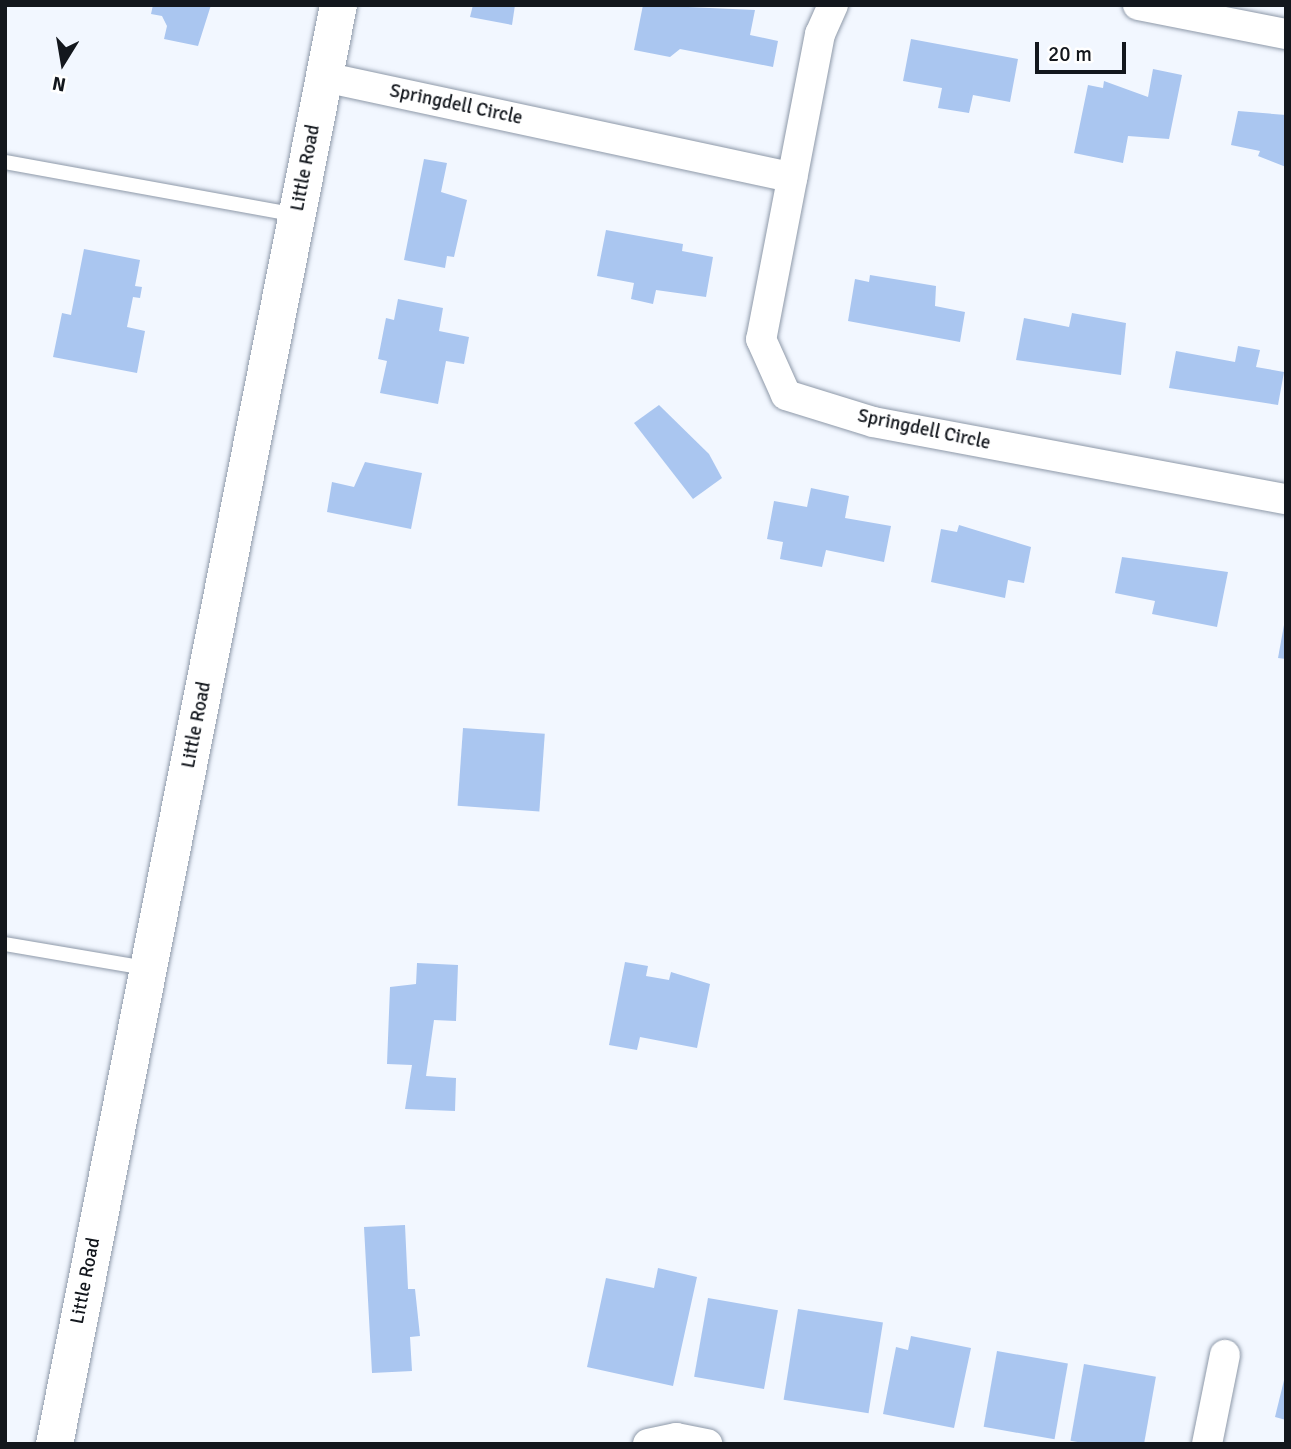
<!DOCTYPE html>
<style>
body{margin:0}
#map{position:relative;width:1291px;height:1449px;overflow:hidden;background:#f2f7ff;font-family:Signika,sans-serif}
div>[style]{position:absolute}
.building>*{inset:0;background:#aac6f0;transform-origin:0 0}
.roads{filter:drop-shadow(0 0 2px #8e99a9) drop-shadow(0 0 2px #8e99a9)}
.service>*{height:14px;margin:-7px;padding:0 7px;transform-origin:7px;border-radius:7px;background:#fff}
.minor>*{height:30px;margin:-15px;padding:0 15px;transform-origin:15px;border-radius:15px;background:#fff}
.tertiary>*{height:37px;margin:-18.5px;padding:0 18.5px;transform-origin:18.5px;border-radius:18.5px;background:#fff}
span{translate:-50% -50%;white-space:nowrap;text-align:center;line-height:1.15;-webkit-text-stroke:6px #fff;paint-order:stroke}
.street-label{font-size:19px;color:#13171d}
.frame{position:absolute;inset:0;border:7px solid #13171d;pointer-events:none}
.north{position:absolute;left:28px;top:28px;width:70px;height:70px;-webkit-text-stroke:5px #fff;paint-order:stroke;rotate:191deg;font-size:19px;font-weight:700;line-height:28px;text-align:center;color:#13171d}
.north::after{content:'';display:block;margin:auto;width:24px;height:32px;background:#13171d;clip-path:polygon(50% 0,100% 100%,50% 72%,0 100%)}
.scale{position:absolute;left:1035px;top:42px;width:91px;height:32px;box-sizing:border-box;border:4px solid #13171d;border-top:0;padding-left:9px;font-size:21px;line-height:24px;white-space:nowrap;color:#13171d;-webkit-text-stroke:5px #fff;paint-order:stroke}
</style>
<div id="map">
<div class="building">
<i style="clip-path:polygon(153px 5px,211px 5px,198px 46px,164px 39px,167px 26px,162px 16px,151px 14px)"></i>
<i style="clip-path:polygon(473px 5px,515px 5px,512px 25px,470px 17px)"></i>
<i style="clip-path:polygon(643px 5px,755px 10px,750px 35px,778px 41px,773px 67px,680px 49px,670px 57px,634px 50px)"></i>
<i style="clip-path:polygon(911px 39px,1018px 59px,1010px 102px,973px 95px,969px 113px,938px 108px,942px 88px,903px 81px)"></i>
<i style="clip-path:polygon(1153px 69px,1182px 75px,1169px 139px,1128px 136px,1123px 163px,1074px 153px,1088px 85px,1103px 88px,1104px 81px,1148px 97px)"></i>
<i style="clip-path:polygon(1238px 111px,1286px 115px,1286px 167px,1258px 156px,1260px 151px,1231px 145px)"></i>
<i style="clip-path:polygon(424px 159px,447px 163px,441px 192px,467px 200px,454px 257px,447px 256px,445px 268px,404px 260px)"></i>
<i style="clip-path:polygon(606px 230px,683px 244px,682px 251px,713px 257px,706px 297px,656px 290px,653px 304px,631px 299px,634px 283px,597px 276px)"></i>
<i style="clip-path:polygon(84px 249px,140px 260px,135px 286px,142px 287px,140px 298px,133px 297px,127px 327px,145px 331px,137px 373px,53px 357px,62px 313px,71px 315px)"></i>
<i style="clip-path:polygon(870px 275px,936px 286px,935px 306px,965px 312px,960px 342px,848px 321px,855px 279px,869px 282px)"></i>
<i style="clip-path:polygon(398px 299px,443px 308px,439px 331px,469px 337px,464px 364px,446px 361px,438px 404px,380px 393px,387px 361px,378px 359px,386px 318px,394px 320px)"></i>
<i style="clip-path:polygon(1072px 313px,1126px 323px,1121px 375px,1016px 360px,1024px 318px,1069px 327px)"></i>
<i style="clip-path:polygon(1238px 346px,1260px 350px,1256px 367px,1284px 372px,1278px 405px,1169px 388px,1176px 351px,1235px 362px)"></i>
<i style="clip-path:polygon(659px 405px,709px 454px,722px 478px,693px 499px,634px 423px)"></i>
<i style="clip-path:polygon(365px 462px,422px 473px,411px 529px,327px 512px,332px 482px,354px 487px)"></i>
<i style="clip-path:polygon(811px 488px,849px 496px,845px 518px,891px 526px,884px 562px,826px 550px,822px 567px,780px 559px,783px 542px,767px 539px,774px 501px,807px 507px)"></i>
<i style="clip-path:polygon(959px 525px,1031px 547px,1024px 583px,1008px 580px,1005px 598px,931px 582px,941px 529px,957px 532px)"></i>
<i style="clip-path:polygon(1122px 557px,1228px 572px,1217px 627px,1152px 614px,1155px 601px,1115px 593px)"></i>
<i style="clip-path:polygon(1284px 625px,1286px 625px,1286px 659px,1278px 658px)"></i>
<i style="left:463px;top:728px;width:82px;height:78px;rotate:4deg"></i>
<i style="clip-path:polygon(625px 962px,648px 966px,646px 976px,669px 980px,671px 972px,710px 984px,697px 1048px,640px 1037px,637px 1050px,609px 1045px)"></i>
<i style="clip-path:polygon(417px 963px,458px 965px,456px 1021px,434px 1020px,426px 1076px,456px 1078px,455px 1111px,405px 1109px,412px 1065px,387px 1064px,390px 987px,416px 984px)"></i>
<i style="clip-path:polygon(405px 1225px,408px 1289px,415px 1289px,420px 1336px,410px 1337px,412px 1371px,372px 1373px,364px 1227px)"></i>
<i style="clip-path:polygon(658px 1268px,697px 1277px,673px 1386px,587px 1367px,606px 1278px,654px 1288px)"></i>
<i style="left:708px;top:1298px;width:71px;height:80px;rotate:10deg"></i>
<i style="left:798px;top:1309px;width:86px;height:92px;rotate:9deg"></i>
<i style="clip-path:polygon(911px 1336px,971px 1348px,954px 1428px,883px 1414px,896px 1347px,908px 1350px)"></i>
<i style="left:997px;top:1351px;width:72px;height:77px;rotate:10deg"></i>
<i style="left:1084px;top:1364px;width:73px;height:78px;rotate:10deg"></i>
<i style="clip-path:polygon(1286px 1372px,1286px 1420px,1275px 1417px)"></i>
</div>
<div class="roads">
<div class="service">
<i style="left:5px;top:162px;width:296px;rotate:10.3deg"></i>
<i style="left:5px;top:944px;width:143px;rotate:9.7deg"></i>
</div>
<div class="minor">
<i style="left:833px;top:5px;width:32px;rotate:114deg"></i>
<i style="left:820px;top:34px;width:311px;rotate:100.9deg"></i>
<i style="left:761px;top:339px;width:61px;rotate:65.9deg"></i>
<i style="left:786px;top:395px;width:91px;rotate:17.2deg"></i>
<i style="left:873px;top:422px;width:420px;rotate:10.6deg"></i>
<i style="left:1138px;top:5px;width:151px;rotate:11.1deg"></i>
<i style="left:324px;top:77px;width:479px;rotate:12.1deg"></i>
<i style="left:648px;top:1444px;width:29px;rotate:-12deg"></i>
<i style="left:676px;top:1438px;width:32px;rotate:11deg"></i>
<i style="left:1207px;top:1444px;width:91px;rotate:-78.6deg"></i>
</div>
<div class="tertiary">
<i style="left:54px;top:1444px;width:1467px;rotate:-78.84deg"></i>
</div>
</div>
<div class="street-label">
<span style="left:456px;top:105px;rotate:12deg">Springdell Circle</span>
<span style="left:306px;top:168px;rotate:-79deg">Little Road</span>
<span style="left:924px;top:430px;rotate:12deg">Springdell Circle</span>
<span style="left:197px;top:725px;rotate:-79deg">Little Road</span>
<span style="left:86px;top:1281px;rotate:-79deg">Little Road</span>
</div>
<div class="frame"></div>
<div class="north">N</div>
<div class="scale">20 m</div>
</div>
